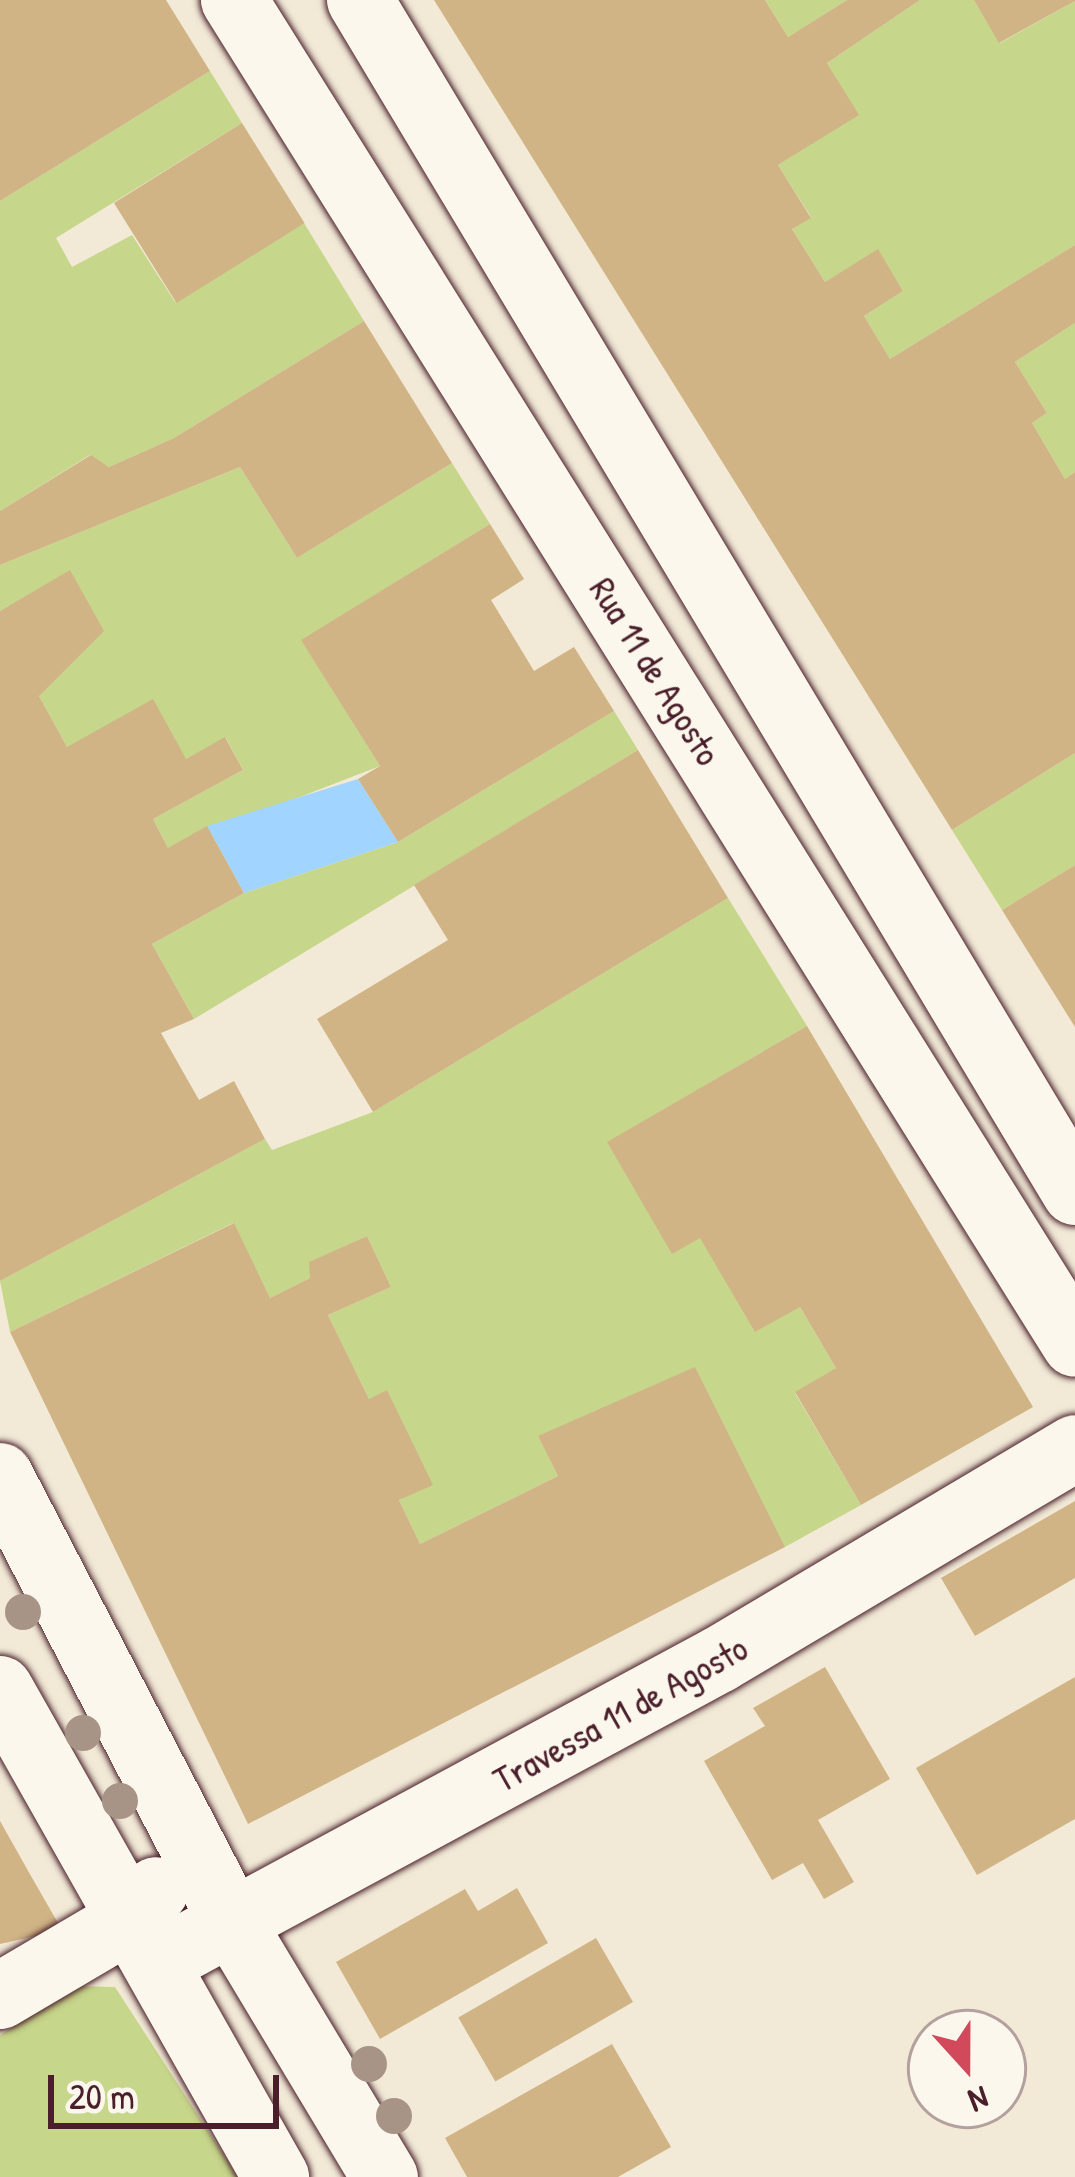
<!DOCTYPE html>
<style>
body{margin:0}
#map{position:relative;width:1075px;height:2177px;overflow:hidden;background:#f2ead7;font-family:"Patrick Hand",sans-serif}
div>[style]{position:absolute}
.green>*{inset:0;background:#c6d68a}
.water>*{inset:0;background:#a1d4ff}
.building>*{inset:0;background:#d0b485;transform-origin:0 0}
.roads{filter:drop-shadow(0 0 3px #4a1f2b) drop-shadow(0 0 3px #4a1f2b)}
.minor>*{height:66px;margin:-33px;padding:0 33px;transform-origin:33px;border-radius:33px;background:#fbf7ec}
.trees>*{width:36px;height:36px;margin:-18px;border-radius:50%;background:#a79486}
span{translate:-50% -50%;white-space:nowrap;text-align:center;line-height:1.15;-webkit-text-stroke:12px #fbf7ec;paint-order:stroke}
.street-label{font-size:36px;color:#4a1f2b}
.north{position:absolute;left:907px;top:2009px;width:120px;height:120px;box-sizing:border-box;background:#fbf7ec;border:3px solid #b4a19f;border-radius:50%;rotate:159deg;font-size:33px;font-weight:700;line-height:48px;text-align:center;color:#4a1f2b}
.north::after{content:'';display:block;margin:auto;width:42px;height:54px;background:#d1495b;clip-path:polygon(50% 0,100% 100%,50% 72%,0 100%)}
.scale{position:absolute;left:48px;top:2075px;width:231px;height:54px;box-sizing:border-box;border:6px solid #4a1f2b;border-top:0;padding-left:15px;font-size:36px;line-height:42px;white-space:nowrap;color:#4a1f2b;-webkit-text-stroke:9px #fbf7ec;paint-order:stroke}
</style>
<div id="map">
<div class="green">
<i style="clip-path:polygon(765px 0,847px 0,788px 37px)"></i>
<i style="clip-path:polygon(920px 0,974px 0,1000px 43px,1075px 1px,1075px 245px,890px 359px,864px 316px,903px 291px,878px 250px,825px 282px,792px 229px,811px 217px,778px 165px,858px 115px,827px 63px)"></i>
<i style="clip-path:polygon(210px 71px,242px 123px,56px 238px,72px 267px,132px 235px,175px 302px,304px 223px,364px 321px,174px 438px,109px 467px,90px 455px,0 511px,0 201px)"></i>
<i style="clip-path:polygon(1075px 323px,1075px 472px,1065px 479px,1032px 423px,1047px 413px,1015px 362px)"></i>
<i style="clip-path:polygon(452px 463px,490px 524px,302px 640px,380px 766px,168px 848px,153px 819px,243px 770px,226px 738px,186px 759px,67px 747px,39px 696px,70px 571px,0 611px,0 565px,240px 467px,297px 558px)"></i>
<i style="clip-path:polygon(614px 711px,638px 750px,194px 1019px,152px 944px,244px 893px,398px 842px)"></i>
<i style="clip-path:polygon(1075px 753px,1075px 865px,1002px 910px,952px 830px)"></i>
<i style="clip-path:polygon(728px 898px,807px 1026px,608px 1142px,700px 1238px,800px 1307px,836px 1368px,795px 1393px,861px 1505px,785px 1547px,539px 1437px,558px 1476px,420px 1544px,399px 1500px,432px 1484px,387px 1391px,369px 1399px,328px 1315px,391px 1287px,367px 1236px,310px 1262px,310px 1278px,270px 1298px,233px 1223px,10px 1332px,0 1281px,265px 1139px,272px 1150px,373px 1112px)"></i>
<i style="clip-path:polygon(77px 1986px,115px 1987px,238px 2177px,0 2177px,0 2035px)"></i>
</div>
<div class="water">
<i style="clip-path:polygon(358px 779px,398px 842px,244px 893px,207px 826px)"></i>
</div>
<div class="building">
<i style="clip-path:polygon(0 0,166px 0,210px 71px,0 201px)"></i>
<i style="clip-path:polygon(434px 0,765px 0,788px 37px,847px 0,920px 0,827px 63px,859px 115px,778px 165px,811px 218px,792px 229px,825px 282px,878px 249px,903px 291px,864px 316px,890px 359px,1075px 245px,1075px 323px,1015px 362px,1047px 413px,1032px 423px,1065px 479px,1075px 472px,1075px 753px,952px 830px)"></i>
<i style="clip-path:polygon(974px 0,1075px 0,1075px 1px,999px 43px)"></i>
<i style="left:242px;top:123px;width:118px;height:151px;rotate:58deg"></i>
<i style="clip-path:polygon(364px 321px,452px 463px,297px 558px,240px 467px,0 565px,0 511px,91px 455px,109px 467px,174px 438px)"></i>
<i style="clip-path:polygon(490px 524px,524px 579px,491px 600px,534px 671px,574px 647px,614px 711px,398px 842px,358px 779px,380px 766px,301px 640px)"></i>
<i style="clip-path:polygon(70px 570px,104px 631px,39px 696px,67px 747px,153px 699px,186px 759px,225px 737px,243px 770px,153px 819px,168px 848px,207px 826px,244px 893px,152px 944px,194px 1019px,161px 1033px,199px 1100px,234px 1081px,265px 1139px,0 1281px,0 611px)"></i>
<i style="clip-path:polygon(638px 750px,728px 898px,373px 1112px,317px 1019px,448px 940px,414px 885px)"></i>
<i style="clip-path:polygon(1075px 865px,1075px 1027px,1002px 910px)"></i>
<i style="clip-path:polygon(807px 1026px,1033px 1407px,861px 1505px,795px 1392px,836px 1368px,800px 1307px,755px 1332px,700px 1238px,672px 1254px,607px 1142px)"></i>
<i style="clip-path:polygon(234px 1223px,270px 1298px,310px 1278px,309px 1262px,367px 1236px,391px 1287px,328px 1315px,369px 1399px,387px 1390px,433px 1485px,399px 1500px,420px 1544px,558px 1476px,538px 1436px,695px 1367px,785px 1547px,248px 1824px,10px 1332px)"></i>
<i style="clip-path:polygon(1075px 1501px,1075px 1578px,975px 1636px,941px 1578px)"></i>
<i style="clip-path:polygon(825px 1667px,890px 1779px,818px 1820px,854px 1882px,824px 1899px,803px 1863px,772px 1880px,704px 1761px,765px 1726px,753px 1708px)"></i>
<i style="clip-path:polygon(1075px 1677px,1075px 1819px,977px 1875px,916px 1768px)"></i>
<i style="clip-path:polygon(0 1821px,31px 1876px,62px 1930px,0 1944px)"></i>
<i style="clip-path:polygon(517px 1888px,548px 1943px,380px 2039px,336px 1962px,465px 1889px,478px 1911px)"></i>
<i style="left:596px;top:1938px;width:74px;height:159px;rotate:60deg"></i>
<i style="clip-path:polygon(612px 2044px,671px 2147px,618px 2177px,467px 2177px,445px 2138px)"></i>
</div>
<div class="roads">
<div class="minor">
<i style="left:234px;top:0;width:1585px;rotate:57.96deg"></i>
<i style="left:360px;top:0;width:1390px;rotate:59.04deg"></i>
<i style="left:0;top:1476px;width:507px;rotate:62.53deg"></i>
<i style="left:234px;top:1926px;width:293px;rotate:59deg"></i>
<i style="left:0;top:1689px;width:561px;rotate:60.51deg"></i>
<i style="left:156px;top:1963px;width:641px;rotate:-28.32deg"></i>
<i style="left:720px;top:1659px;width:413px;rotate:-30.7deg"></i>
<i style="left:0;top:1996px;width:150px;rotate:-30.5deg"></i>
<i style="left:129px;top:1920px;width:40px;rotate:-48deg"></i>
</div>
</div>
<div class="trees">
<i style="left:23px;top:1612px"></i>
<i style="left:83px;top:1733px"></i>
<i style="left:120px;top:1801px"></i>
<i style="left:369px;top:2064px"></i>
<i style="left:394px;top:2116px"></i>
</div>
<div class="street-label">
<span style="left:656px;top:671px;rotate:58deg">Rua 11 de Agosto</span>
<span style="left:620px;top:1713px;rotate:-29deg">Travessa 11 de Agosto</span>
</div>
<div class="north">N</div>
<div class="scale">20 m</div>
</div>
